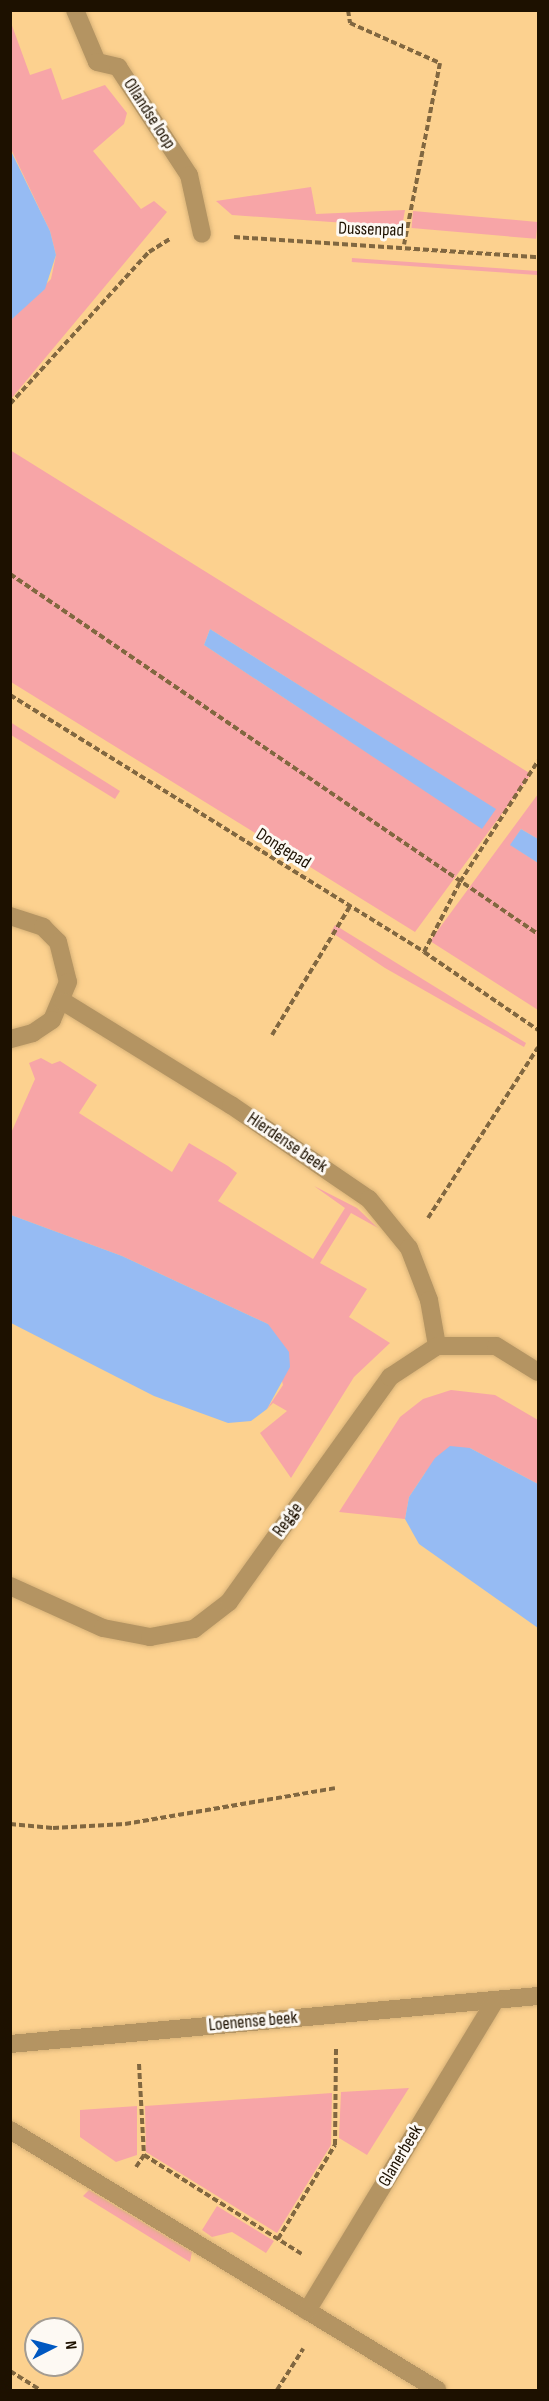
<!DOCTYPE html>
<style>
body{margin:0}
#map{position:relative;width:549px;height:2401px;overflow:hidden;background:#fcd18f;font-family:"Sofia Sans Condensed",sans-serif}
div>[style]{position:absolute}
.green>*{inset:0;background:#f7a5a7;transform-origin:0 0}
.water>*{inset:0;background:#96bbf3}
.path>*{height:4px;margin-top:-2px;transform-origin:0;background:repeating-linear-gradient(90deg,#816740 0 6px,transparent 0 9px)}
.roads{filter:drop-shadow(0 0 2px #d8b278) drop-shadow(0 0 2px #d8b278)}
.minor>*{height:18px;margin:-9px;padding:0 9px;transform-origin:9px;border-radius:9px;background:#b49462}
span{translate:-50% -50%;white-space:nowrap;text-align:center;line-height:1.15;-webkit-text-stroke:6px #fdf9f3;paint-order:stroke}
.street-label{font-size:18px;color:#1d1100}
.frame{position:absolute;inset:0;border:12px solid #1d1100;pointer-events:none}
.north{position:absolute;left:24px;top:2317px;width:60px;height:60px;box-sizing:border-box;background:#fdf9f3;border:2px solid #a39c92;border-radius:50%;rotate:84deg;font-size:16px;font-weight:700;line-height:24px;text-align:center;color:#1d1100}
.north::after{content:'';display:block;margin:auto;width:21px;height:27px;background:#0058c1;clip-path:polygon(50% 0,100% 100%,50% 72%,0 100%)}
</style>
<div id="map">
<div class="green">
<i style="clip-path:polygon(10px 20px,30px 75px,51px 68px,62px 100px,105px 85px,127px 113px,124px 124px,93px 151px,141px 209px,154px 201px,167px 212px,11px 399px,11px 320px,51px 279px,56px 255px,50px 231px,11px 149px)"></i>
<i style="clip-path:polygon(311px 187px,316px 214px,405px 210px,402px 227px,232px 215px,216px 201px)"></i>
<i style="left:413px;top:211px;width:125px;height:17px;rotate:5deg"></i>
<i style="left:352px;top:258px;width:186px;height:4px;rotate:4deg"></i>
<i style="clip-path:polygon(evenodd,10px 450px,531px 774px,415px 932px,11px 682px,10px 450px,210px 629px,495px 809px,482px 828px,204px 645px,210px 629px)"></i>
<i style="clip-path:polygon(10px 722px,120px 791px,115px 799px,11px 735px)"></i>
<i style="clip-path:polygon(538px 794px,538px 839px,521px 829px,511px 845px,538px 863px,538px 1010px,430px 941px)"></i>
<i style="clip-path:polygon(335px 925px,526px 1043px,524px 1047px,385px 968px,331px 932px)"></i>
<i style="clip-path:polygon(41px 1058px,52px 1064px,60px 1061px,97px 1085px,79px 1113px,172px 1172px,189px 1143px,228px 1166px,237px 1173px,218px 1201px,313px 1259px,345px 1208px,314px 1186px,357px 1208px,378px 1228px,351px 1213px,320px 1263px,367px 1289px,349px 1317px,390px 1343px,354px 1377px,291px 1478px,260px 1433px,287px 1411px,273px 1403px,267px 1409px,283px 1385px,268px 1324px,122px 1256px,11px 1215px,11px 1133px,35px 1079px,29px 1063px)"></i>
<i style="clip-path:polygon(451px 1390px,495px 1395px,538px 1420px,538px 1484px,470px 1448px,425px 1473px,409px 1497px,405px 1519px,339px 1512px,400px 1417px,423px 1399px)"></i>
<i style="clip-path:polygon(409px 2088px,367px 2155px,339px 2138px,341px 2092px)"></i>
<i style="clip-path:polygon(332px 2093px,331px 2145px,277px 2233px,146px 2152px,145px 2106px)"></i>
<i style="clip-path:polygon(137px 2106px,137px 2155px,116px 2162px,80px 2137px,80px 2110px)"></i>
<i style="clip-path:polygon(89px 2190px,192px 2252px,190px 2262px,83px 2196px)"></i>
<i style="clip-path:polygon(217px 2206px,274px 2241px,266px 2253px,232px 2232px,212px 2237px,202px 2230px)"></i>
</div>
<div class="water">
<i style="clip-path:polygon(10px 149px,50px 231px,56px 255px,45px 289px,11px 320px)"></i>
<i style="clip-path:polygon(210px 629px,496px 809px,482px 829px,204px 645px)"></i>
<i style="clip-path:polygon(521px 829px,538px 839px,538px 863px,510px 845px)"></i>
<i style="clip-path:polygon(11px 1215px,122px 1256px,268px 1324px,289px 1352px,290px 1367px,267px 1409px,251px 1421px,228px 1423px,154px 1396px,11px 1323px)"></i>
<i style="clip-path:polygon(450px 1446px,470px 1448px,538px 1484px,538px 1628px,419px 1544px,405px 1519px,409px 1497px,435px 1458px)"></i>
</div>
<div class="path">
<i style="left:348px;top:10px;width:13px;rotate:81deg"></i>
<i style="left:350px;top:23px;width:98px;rotate:24deg"></i>
<i style="left:440px;top:63px;width:185px;rotate:101.2deg"></i>
<i style="left:234px;top:237px;width:305px;rotate:3.8deg"></i>
<i style="left:10px;top:404px;width:206px;rotate:-47.6deg"></i>
<i style="left:149px;top:252px;width:25px;rotate:-32deg"></i>
<i style="left:10px;top:574px;width:639px;rotate:34.29deg"></i>
<i style="left:10px;top:695px;width:487px;rotate:31.8deg"></i>
<i style="left:424px;top:952px;width:138px;rotate:34.4deg"></i>
<i style="left:424px;top:952px;width:79px;rotate:-62.8deg"></i>
<i style="left:460px;top:882px;width:144px;rotate:-57.2deg"></i>
<i style="left:272px;top:1035px;width:151px;rotate:-58.8deg"></i>
<i style="left:428px;top:1218px;width:203px;rotate:-57.2deg"></i>
<i style="left:10px;top:1824px;width:43px;rotate:5.3deg"></i>
<i style="left:53px;top:1828px;width:72px;rotate:-3.2deg"></i>
<i style="left:125px;top:1824px;width:213px;rotate:-9.7deg"></i>
<i style="left:139px;top:2064px;width:91px;rotate:86.9deg"></i>
<i style="left:144px;top:2155px;width:186px;rotate:32.1deg"></i>
<i style="left:136px;top:2167px;width:14px;rotate:-56deg"></i>
<i style="left:278px;top:2239px;width:110px;rotate:-58.8deg"></i>
<i style="left:335px;top:2145px;width:96px;rotate:-89.4deg"></i>
<i style="left:10px;top:2371px;width:36px;rotate:32deg"></i>
<i style="left:277px;top:2390px;width:49px;rotate:-57.6deg"></i>
</div>
<div class="roads">
<div class="minor">
<i style="left:75px;top:10px;width:56px;rotate:67.1deg"></i>
<i style="left:97px;top:62px;width:22px;rotate:13deg"></i>
<i style="left:118px;top:67px;width:129px;rotate:56.7deg"></i>
<i style="left:189px;top:175px;width:60px;rotate:77.6deg"></i>
<i style="left:10px;top:916px;width:35px;rotate:18deg"></i>
<i style="left:43px;top:927px;width:21px;rotate:45deg"></i>
<i style="left:58px;top:942px;width:41px;rotate:76deg"></i>
<i style="left:68px;top:982px;width:41px;rotate:112.8deg"></i>
<i style="left:52px;top:1020px;width:23px;rotate:146deg"></i>
<i style="left:33px;top:1033px;width:24px;rotate:165deg"></i>
<i style="left:64px;top:1002px;width:196px;rotate:31.7deg"></i>
<i style="left:231px;top:1105px;width:167px;rotate:34.3deg"></i>
<i style="left:369px;top:1199px;width:63px;rotate:50.8deg"></i>
<i style="left:409px;top:1248px;width:56px;rotate:69deg"></i>
<i style="left:429px;top:1300px;width:47px;rotate:80.1deg"></i>
<i style="left:10px;top:1586px;width:102px;rotate:24.3deg"></i>
<i style="left:103px;top:1628px;width:48px;rotate:10.8deg"></i>
<i style="left:150px;top:1637px;width:45px;rotate:-10.3deg"></i>
<i style="left:194px;top:1629px;width:44px;rotate:-37.6deg"></i>
<i style="left:229px;top:1602px;width:277px;rotate:-54.4deg"></i>
<i style="left:390px;top:1377px;width:56px;rotate:-33.4deg"></i>
<i style="left:437px;top:1346px;width:59px"></i>
<i style="left:496px;top:1346px;width:49px;rotate:31.8deg"></i>
<i style="left:10px;top:2044px;width:530px;rotate:-5.19deg"></i>
<i style="left:10px;top:2130px;width:500px;rotate:31.3deg"></i>
<i style="left:307px;top:2311px;width:363px;rotate:-58.8deg"></i>
</div>
</div>
<div class="street-label">
<span style="left:149px;top:114px;rotate:57deg">Ollandse loop</span>
<span style="left:371px;top:230px;rotate:2deg">Dussenpad</span>
<span style="left:283px;top:849px;rotate:32deg">Dongepad</span>
<span style="left:287px;top:1143px;rotate:34deg">Hierdense beek</span>
<span style="left:288px;top:1520px;rotate:-54deg">Regge</span>
<span style="left:253px;top:2022px;rotate:-5deg">Loenense beek</span>
<span style="left:401px;top:2156px;rotate:-59deg">Glanerbeek</span>
</div>
<div class="frame"></div>
<div class="north">N</div>
</div>
